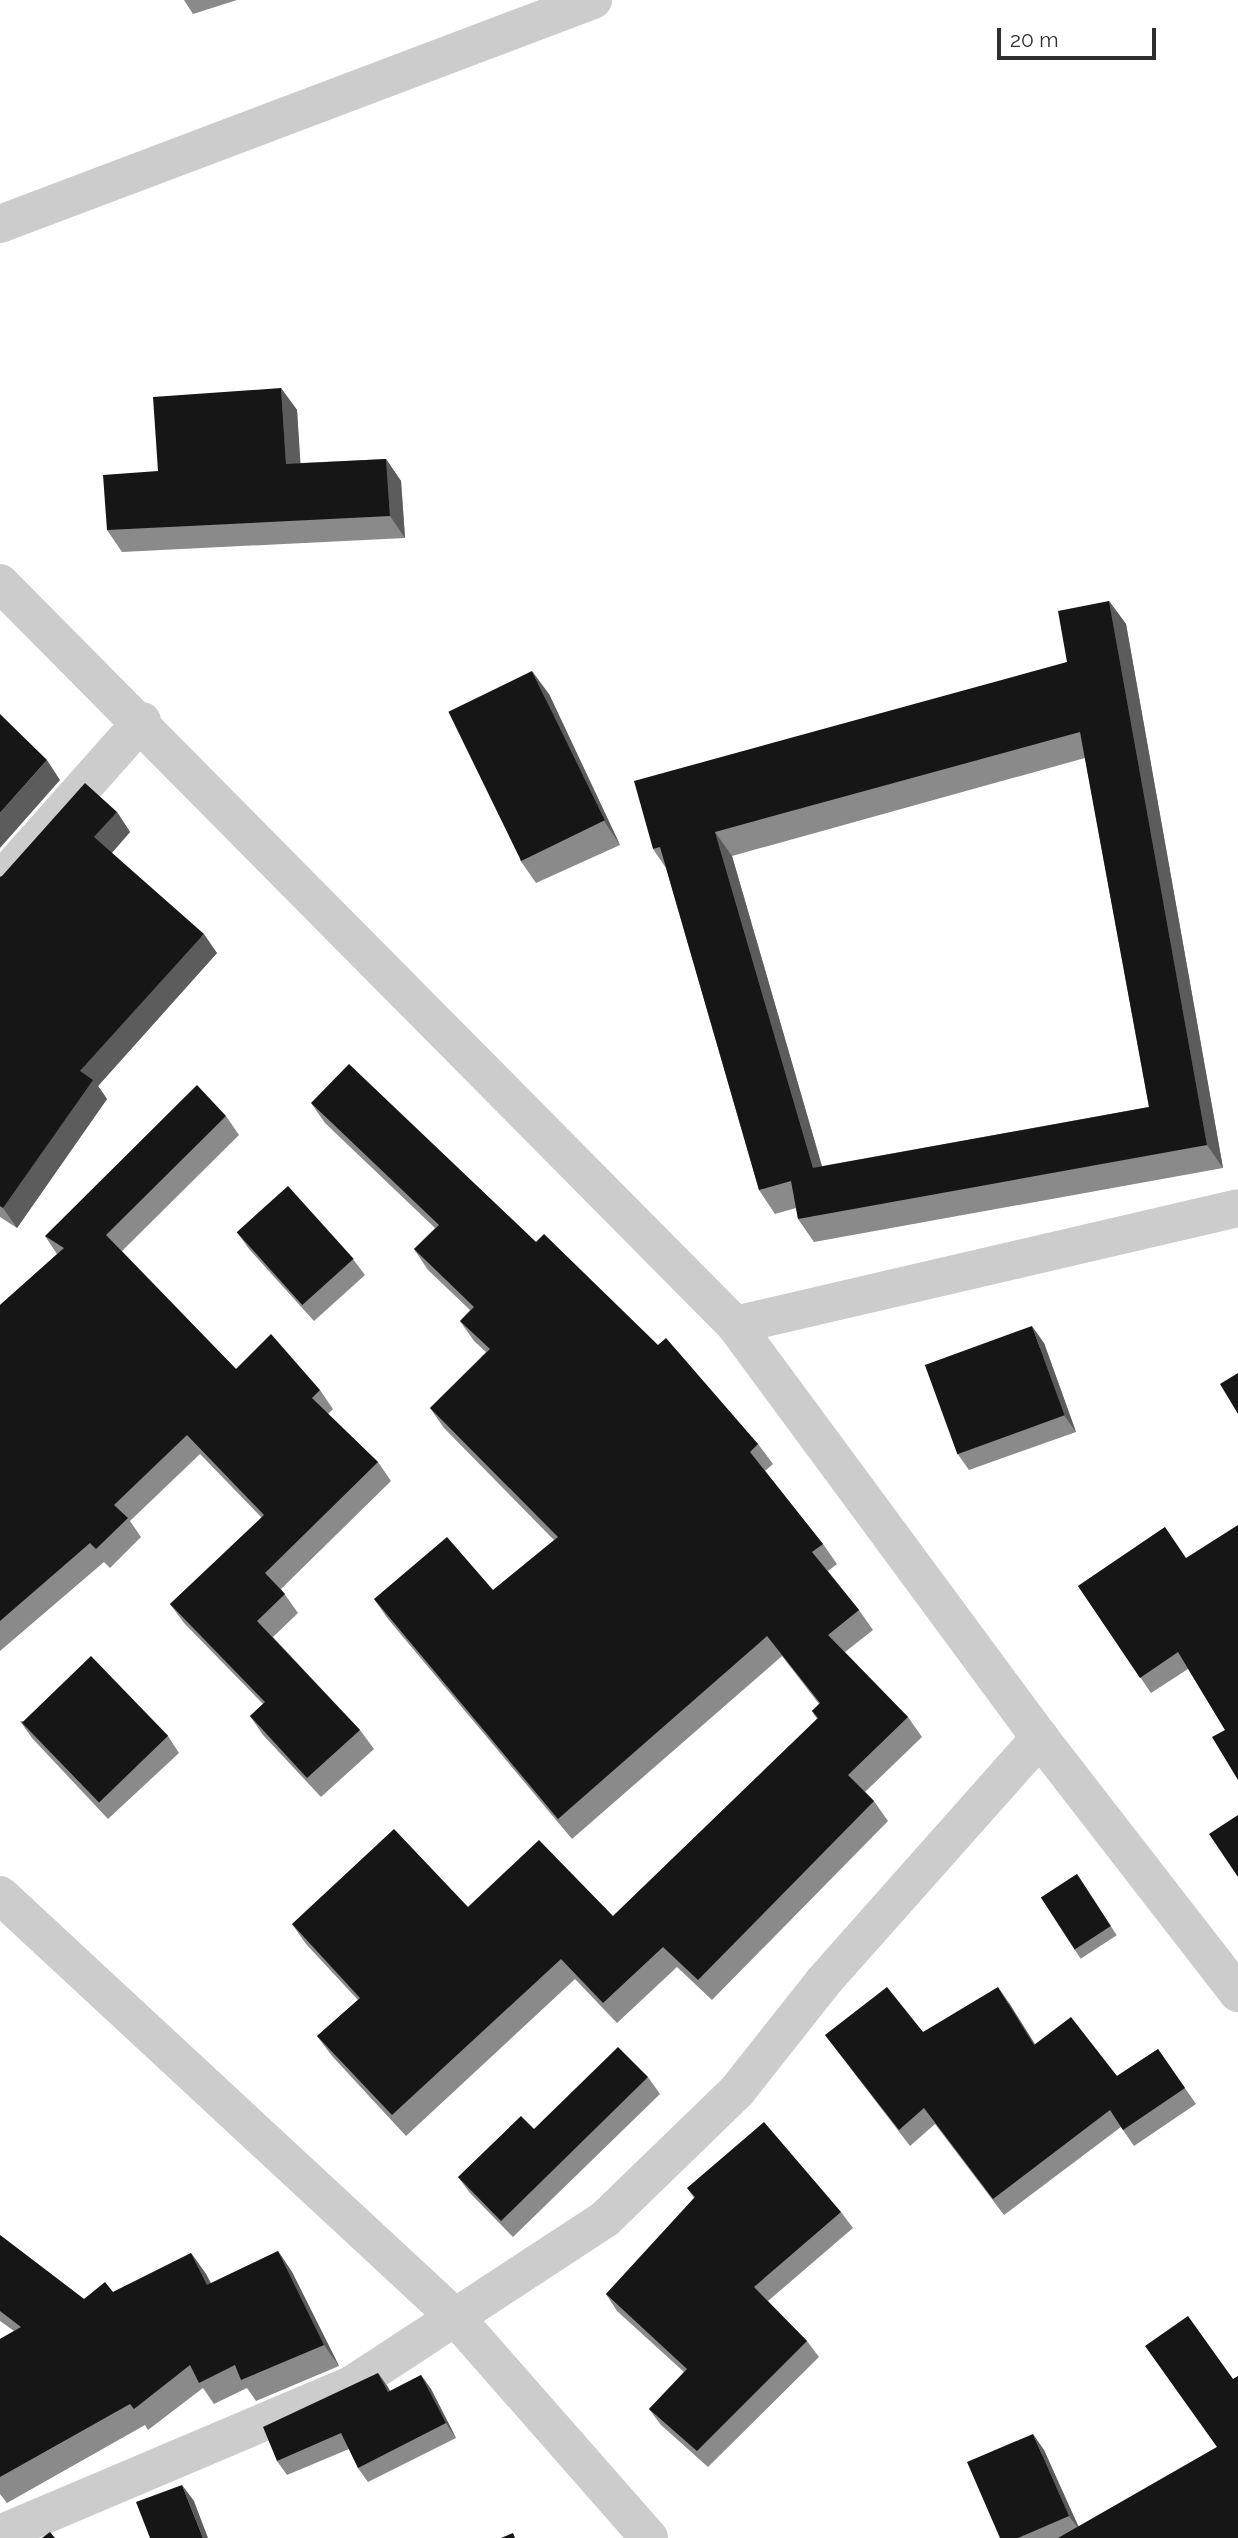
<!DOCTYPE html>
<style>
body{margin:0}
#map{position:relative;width:1238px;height:2538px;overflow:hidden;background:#fff;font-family:Raleway,sans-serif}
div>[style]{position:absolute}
.minor>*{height:38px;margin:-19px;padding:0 19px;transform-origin:19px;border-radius:19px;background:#ccc}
.wall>*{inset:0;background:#8a8a8a;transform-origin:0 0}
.shaded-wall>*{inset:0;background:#5c5c5c}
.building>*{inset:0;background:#161616;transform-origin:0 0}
span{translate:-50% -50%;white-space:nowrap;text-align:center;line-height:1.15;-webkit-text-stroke:7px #fff;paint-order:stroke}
.scale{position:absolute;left:997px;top:28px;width:159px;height:32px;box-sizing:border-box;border:4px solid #2f2f2f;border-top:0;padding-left:9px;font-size:21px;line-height:24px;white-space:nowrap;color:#2f2f2f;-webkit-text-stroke:5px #fff;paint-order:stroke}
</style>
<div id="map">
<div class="minor">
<i style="left:0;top:224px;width:634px;rotate:-20.69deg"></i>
<i style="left:0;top:583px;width:1044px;rotate:45.27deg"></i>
<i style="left:735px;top:1325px;width:513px;rotate:53.55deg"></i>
<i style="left:1040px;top:1738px;width:323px;rotate:52.2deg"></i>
<i style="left:0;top:881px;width:214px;rotate:-48.4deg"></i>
<i style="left:735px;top:1325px;width:516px;rotate:-13.09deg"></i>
<i style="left:0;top:1895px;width:621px;rotate:42.85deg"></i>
<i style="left:455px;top:2317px;width:294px;rotate:48.7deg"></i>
<i style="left:0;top:2534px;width:384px;rotate:-23deg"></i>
<i style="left:353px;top:2384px;width:301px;rotate:-33.2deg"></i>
<i style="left:605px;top:2219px;width:184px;rotate:-44.1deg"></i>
<i style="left:737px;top:2091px;width:139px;rotate:-51.7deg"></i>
<i style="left:823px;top:1982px;width:327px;rotate:-48.4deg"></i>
</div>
<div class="wall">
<i style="clip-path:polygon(184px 0,237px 0,193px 14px)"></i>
<i style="clip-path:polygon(281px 388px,297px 410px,300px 463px,386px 459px,401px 481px,405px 538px,122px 552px,107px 530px,158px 471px)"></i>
<i style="clip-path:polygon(evenodd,1109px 601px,1126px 624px,1223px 1168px,814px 1242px,798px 1219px,796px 1208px,775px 1214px,759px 1190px,666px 868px,653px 849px,1067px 662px,1109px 601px,1085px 758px,1149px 1107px,822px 1166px,732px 856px,1085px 758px)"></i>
<i style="clip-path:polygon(549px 694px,620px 845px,536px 883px,520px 860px)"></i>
<i style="clip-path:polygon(117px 812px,130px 832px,112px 853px,217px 953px,98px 1086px,107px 1099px,17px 1228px,0 1217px,0 877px)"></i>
<i style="clip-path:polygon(311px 1103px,536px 1242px,758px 1444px,773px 1464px,765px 1471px,823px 1544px,837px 1564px,828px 1571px,859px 1610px,873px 1630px,845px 1652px,908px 1717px,922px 1737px,865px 1792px,874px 1801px,888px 1821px,712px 2000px,677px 1967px,617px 2023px,575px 1979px,406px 2136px,332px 2056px,317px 2036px,358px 2000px,306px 1944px,292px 1924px,468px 1907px,613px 1916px,817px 1719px,812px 1711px,819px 1704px,782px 1656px,572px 1839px,388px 1619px,374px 1599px,493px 1590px,554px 1540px,444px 1428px,430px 1408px,486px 1352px,474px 1341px,460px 1321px,470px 1310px,428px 1270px,414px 1249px,435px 1228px,325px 1123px)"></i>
<i style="clip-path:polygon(226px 1116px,239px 1135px,122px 1251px,236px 1369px,320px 1390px,333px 1409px,328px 1414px,378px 1462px,391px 1481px,281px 1589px,298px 1613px,273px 1637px,360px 1730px,374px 1749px,321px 1797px,263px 1735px,250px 1716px,263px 1704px,184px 1623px,170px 1604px,262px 1518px,200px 1454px,130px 1521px,141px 1537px,110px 1568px,104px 1562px,0 1651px,0 1305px,57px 1254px,45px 1236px)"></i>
<i style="clip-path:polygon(237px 1232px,353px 1259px,365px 1275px,314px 1321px,249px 1249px)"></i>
<i style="clip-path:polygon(1044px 1343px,1076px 1432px,969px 1470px,957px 1453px)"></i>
<i style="clip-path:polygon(1165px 1527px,1225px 1730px,1188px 1669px,1151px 1693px,1078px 1586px)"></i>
<i style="clip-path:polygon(20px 1721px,168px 1736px,179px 1753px,108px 1819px,32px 1738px)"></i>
<i style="left:1077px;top:1874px;width:73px;height:43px;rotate:57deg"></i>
<i style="clip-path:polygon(1009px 2003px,1035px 2044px,1117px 2076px,1158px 2049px,1196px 2104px,1134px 2146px,1121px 2127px,1004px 2215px,935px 2124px,910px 2146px,825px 2035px,923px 2032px)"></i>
<i style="clip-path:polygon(648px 2077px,660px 2094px,513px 2237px,470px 2193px,458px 2177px,534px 2129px)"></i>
<i style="clip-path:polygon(687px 2188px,841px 2212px,853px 2228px,768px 2301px,807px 2341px,819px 2357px,708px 2467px,661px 2425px,649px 2409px,684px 2372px,617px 2311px,606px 2294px,694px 2198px)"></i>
<i style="clip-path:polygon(0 2235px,84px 2299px,113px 2292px,191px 2253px,206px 2274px,211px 2283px,278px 2251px,292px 2272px,339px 2366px,256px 2401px,247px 2388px,214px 2404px,203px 2388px,148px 2430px,145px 2425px,7px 2503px,0 2494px,0 2339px,14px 2331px,0 2321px)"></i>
<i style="clip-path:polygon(378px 2373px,390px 2391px,421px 2375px,431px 2389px,456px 2438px,368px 2482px,358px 2468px,349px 2449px,287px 2475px,277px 2461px)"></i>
<i style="clip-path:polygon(1233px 2379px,1238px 2538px,1000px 2538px,1044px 2450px,1078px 2527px,1217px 2447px)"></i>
</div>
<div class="shaded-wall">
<i style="clip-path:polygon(281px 388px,297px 410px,302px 486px,286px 464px)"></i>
<i style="clip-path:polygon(386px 459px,401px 481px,405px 538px,390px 516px)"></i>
<i style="clip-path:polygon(1109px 601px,1126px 624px,1223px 1168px,1207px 1145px)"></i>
<i style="clip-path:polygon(532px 671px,549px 694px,620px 845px,604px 821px)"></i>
<i style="clip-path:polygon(47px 760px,60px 780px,0 848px,0 813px)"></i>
<i style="clip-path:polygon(117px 812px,130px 832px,108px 857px,94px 837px)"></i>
<i style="clip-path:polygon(715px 832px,732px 856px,829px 1191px,813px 1168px)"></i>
<i style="clip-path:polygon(204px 934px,217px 953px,98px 1086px,107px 1099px,17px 1228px,3px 1208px,80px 1071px)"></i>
<i style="clip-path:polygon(1032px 1326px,1044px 1343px,1076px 1432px,1064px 1415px)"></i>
<i style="clip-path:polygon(998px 1987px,1009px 2003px,1045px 2061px,1034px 2045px)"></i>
<i style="clip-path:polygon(278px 2251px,292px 2272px,339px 2366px,324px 2345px)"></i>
<i style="clip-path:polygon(191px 2253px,206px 2274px,222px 2306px,207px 2285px)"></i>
<i style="clip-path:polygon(378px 2373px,388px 2387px,398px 2406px,388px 2392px)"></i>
<i style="clip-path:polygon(421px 2375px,431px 2389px,456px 2438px,446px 2423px)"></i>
<i style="clip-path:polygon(1033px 2434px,1044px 2450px,1081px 2532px,1069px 2516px)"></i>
<i style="clip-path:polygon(182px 2485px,194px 2501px,208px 2538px,203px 2538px)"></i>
</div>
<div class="building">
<i style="clip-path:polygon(281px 388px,286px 464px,386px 459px,390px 516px,107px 530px,103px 475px,158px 471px,153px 397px)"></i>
<i style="clip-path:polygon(evenodd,1109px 601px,1207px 1145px,798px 1219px,791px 1181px,759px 1190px,660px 847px,653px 849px,634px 781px,1067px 662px,1058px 611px,1109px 601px,1080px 732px,1149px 1107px,813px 1168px,715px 832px,1080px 732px)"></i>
<i style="left:532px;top:671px;width:166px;height:93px;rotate:64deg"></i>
<i style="clip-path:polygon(0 714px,47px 760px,0 813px)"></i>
<i style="clip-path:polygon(85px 783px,117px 812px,94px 837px,204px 934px,80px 1071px,93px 1080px,3px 1208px,0 1206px,0 877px,2px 876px)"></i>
<i style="clip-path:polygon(349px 1064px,536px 1242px,544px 1234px,658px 1345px,666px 1338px,758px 1444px,750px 1452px,823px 1544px,812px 1552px,859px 1610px,828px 1635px,908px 1717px,848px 1775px,874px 1801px,698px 1980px,663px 1947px,603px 2003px,561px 1959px,392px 2115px,317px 2036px,360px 1998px,292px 1924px,394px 1829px,468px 1907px,539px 1840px,613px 1916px,818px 1718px,812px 1711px,820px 1703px,767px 1636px,558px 1819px,374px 1599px,447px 1537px,493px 1590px,558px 1537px,430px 1408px,490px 1349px,460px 1321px,474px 1307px,414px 1249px,439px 1225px,311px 1103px)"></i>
<i style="clip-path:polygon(197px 1085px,226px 1116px,106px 1235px,236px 1369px,271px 1334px,320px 1390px,312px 1398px,378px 1462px,265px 1573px,285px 1594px,257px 1621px,360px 1730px,307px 1778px,250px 1716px,265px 1702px,170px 1604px,264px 1515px,187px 1435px,114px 1505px,128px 1518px,96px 1549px,90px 1543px,0 1621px,0 1305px,64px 1248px,45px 1236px)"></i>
<i style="left:288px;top:1186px;width:98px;height:69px;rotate:48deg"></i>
<i style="left:1032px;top:1326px;width:95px;height:114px;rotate:70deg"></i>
<i style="clip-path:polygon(1238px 1373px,1238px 1414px,1220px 1384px)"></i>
<i style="clip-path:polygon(1238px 1525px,1238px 1780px,1212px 1737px,1225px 1730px,1178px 1652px,1140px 1678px,1078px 1586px,1165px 1527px,1186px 1558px)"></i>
<i style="left:91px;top:1656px;width:111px;height:96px;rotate:46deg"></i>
<i style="clip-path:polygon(1238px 1815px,1238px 1877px,1209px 1834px)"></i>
<i style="left:1077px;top:1874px;width:62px;height:43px;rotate:57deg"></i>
<i style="clip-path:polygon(887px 1987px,923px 2032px,998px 1987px,1034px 2045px,1071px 2017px,1117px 2076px,1158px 2049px,1185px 2088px,1123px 2130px,1110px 2110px,993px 2199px,924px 2108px,899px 2130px,825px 2035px)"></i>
<i style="clip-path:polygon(618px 2047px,648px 2077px,501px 2221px,458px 2177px,521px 2116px,534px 2129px)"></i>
<i style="clip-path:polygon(764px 2122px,841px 2212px,754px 2287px,807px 2341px,697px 2451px,649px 2409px,687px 2369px,606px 2294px,695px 2197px,687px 2188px)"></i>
<i style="clip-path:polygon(0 2235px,84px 2299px,105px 2282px,113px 2292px,191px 2253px,207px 2285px,278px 2251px,324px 2345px,241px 2380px,235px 2365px,199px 2383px,190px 2365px,134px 2409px,130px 2404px,0 2477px,0 2339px,21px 2327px,0 2311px)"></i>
<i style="clip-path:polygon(1188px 2316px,1233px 2379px,1238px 2376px,1238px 2538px,1058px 2538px,1217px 2447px,1145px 2346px)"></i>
<i style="clip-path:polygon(378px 2373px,388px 2392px,421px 2375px,446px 2423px,358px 2468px,341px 2433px,277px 2461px,263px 2427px)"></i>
<i style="clip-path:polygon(1033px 2434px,1069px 2516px,1018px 2538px,1000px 2538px,967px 2462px)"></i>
<i style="clip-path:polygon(182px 2485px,203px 2538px,150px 2538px,136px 2502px)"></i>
<i style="clip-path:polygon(50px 2532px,55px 2538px,42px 2538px)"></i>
<i style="clip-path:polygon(513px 2533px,515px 2538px,501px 2538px)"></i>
</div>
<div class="scale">20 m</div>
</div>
